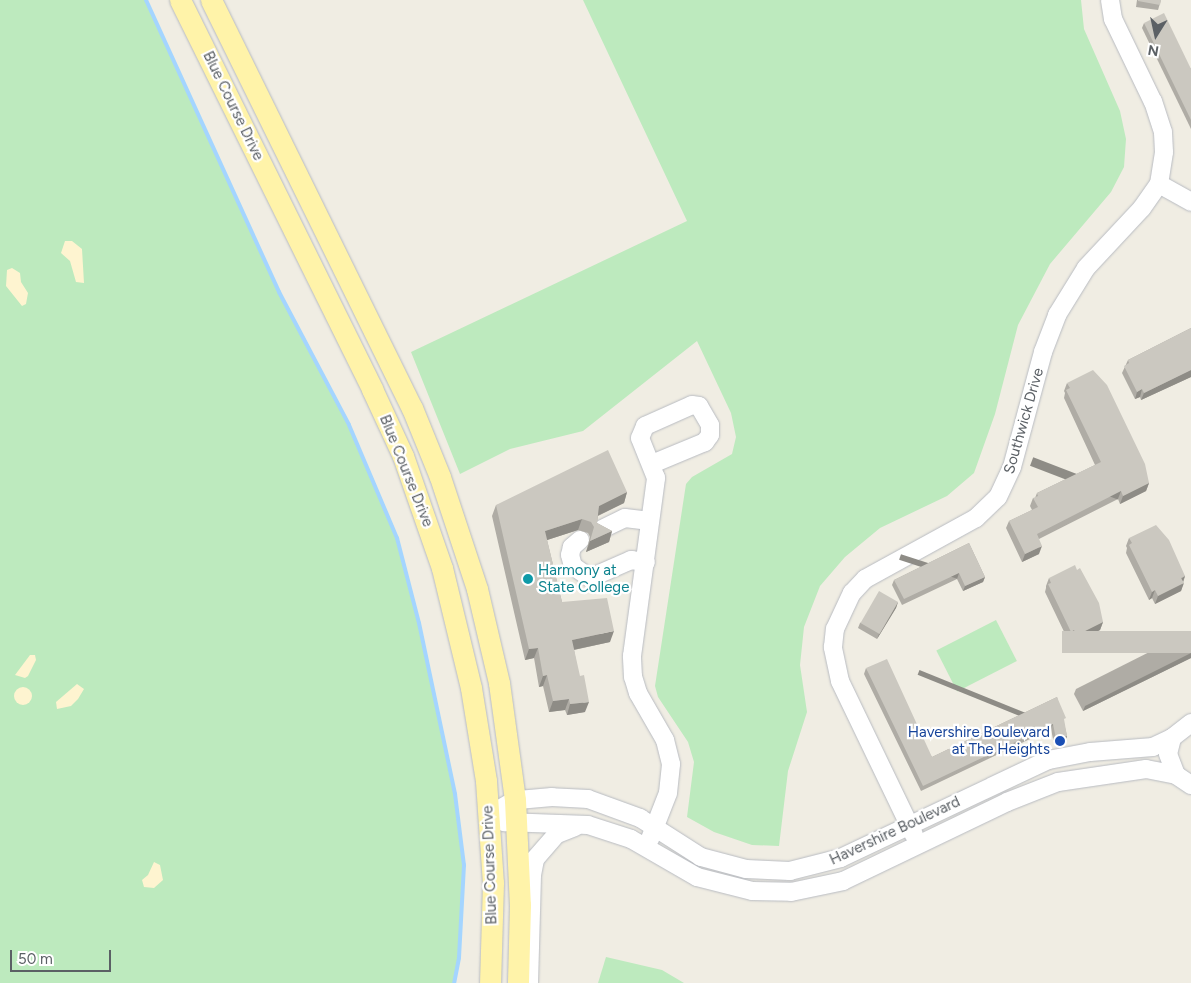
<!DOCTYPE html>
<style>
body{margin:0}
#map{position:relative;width:1191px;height:983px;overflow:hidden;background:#f0ede3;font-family:Figtree,sans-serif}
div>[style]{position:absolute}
.green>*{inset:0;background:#bdeabe;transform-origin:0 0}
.sand>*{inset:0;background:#fef4d0}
.round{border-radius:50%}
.stream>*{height:4px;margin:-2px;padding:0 2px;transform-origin:2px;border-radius:2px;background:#a4d5ff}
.roads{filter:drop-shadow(0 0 1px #b8bbc1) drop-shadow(0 0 1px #b8bbc1)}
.minor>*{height:18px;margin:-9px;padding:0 9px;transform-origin:9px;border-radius:9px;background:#fff}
.major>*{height:21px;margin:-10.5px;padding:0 10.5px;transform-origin:10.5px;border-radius:10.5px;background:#fff3a9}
.wall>*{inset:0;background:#afaca5}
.shaded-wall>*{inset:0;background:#8e8c86;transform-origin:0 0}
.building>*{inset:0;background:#cbc8c0;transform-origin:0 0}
.dots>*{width:14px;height:14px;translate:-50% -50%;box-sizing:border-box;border:2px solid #fff;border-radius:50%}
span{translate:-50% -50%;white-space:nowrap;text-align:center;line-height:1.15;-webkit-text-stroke:4.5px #fff;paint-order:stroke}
.street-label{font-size:15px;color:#5b6065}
.culture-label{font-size:15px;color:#0d838f}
.left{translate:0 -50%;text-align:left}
.transit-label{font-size:15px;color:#164399}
.right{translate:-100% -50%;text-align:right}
.north{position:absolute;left:1131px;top:10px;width:50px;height:50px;-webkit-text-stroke:4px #fff;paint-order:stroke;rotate:190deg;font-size:14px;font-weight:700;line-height:20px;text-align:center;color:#5b6065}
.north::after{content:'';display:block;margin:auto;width:18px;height:22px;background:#5b6065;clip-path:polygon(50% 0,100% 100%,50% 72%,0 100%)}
.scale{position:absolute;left:10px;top:950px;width:101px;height:22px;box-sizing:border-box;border:2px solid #5b6065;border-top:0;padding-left:6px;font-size:15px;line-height:18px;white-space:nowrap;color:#5b6065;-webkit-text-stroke:4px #fff;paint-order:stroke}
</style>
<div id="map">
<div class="green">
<i style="clip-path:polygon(0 0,146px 0,279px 292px,349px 425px,397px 538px,419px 623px,455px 794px,464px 865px,459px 958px,454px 983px,0 983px)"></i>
<i style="clip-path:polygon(583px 0,1081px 0,1084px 29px,1120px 111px,1126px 139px,1124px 167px,1111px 192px,1050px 264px,1018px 325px,995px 414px,974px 473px,947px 496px,880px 528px,845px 557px,820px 586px,804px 627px,800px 665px,807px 712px,788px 771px,779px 846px,752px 845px,714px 832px,687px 817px,694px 762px,688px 742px,658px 697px,655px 686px,686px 484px,692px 477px,732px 454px,736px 437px,731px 413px,697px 341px,583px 431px,510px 449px,460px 474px,411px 352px,687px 221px)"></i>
<i style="left:996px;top:620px;width:46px;height:67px;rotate:63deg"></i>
<i style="clip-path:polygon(606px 957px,662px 970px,684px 983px,598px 983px)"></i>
</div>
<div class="sand">
<i style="clip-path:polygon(65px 241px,72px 241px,82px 249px,84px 283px,76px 282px,70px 261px,61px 253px)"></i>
<i style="clip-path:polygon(12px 268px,20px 273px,21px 282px,28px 293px,26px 304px,22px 306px,6px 286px,7px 270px)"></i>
<i style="clip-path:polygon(30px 655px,35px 655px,36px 660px,28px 676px,25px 678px,15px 675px)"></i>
<i style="clip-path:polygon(77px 684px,84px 689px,78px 699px,71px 706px,57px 709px,56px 702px)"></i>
<i class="round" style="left:14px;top:687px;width:18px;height:18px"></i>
<i style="clip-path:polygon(154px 862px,160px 865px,163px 880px,154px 888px,144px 887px,142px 880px,148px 875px)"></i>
</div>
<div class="stream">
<i style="left:146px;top:0;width:321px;rotate:65.5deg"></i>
<i style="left:279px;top:292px;width:150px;rotate:62.2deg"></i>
<i style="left:349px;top:425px;width:123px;rotate:67deg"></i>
<i style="left:397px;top:538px;width:88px;rotate:75.5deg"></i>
<i style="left:419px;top:623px;width:175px;rotate:78.1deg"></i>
<i style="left:455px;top:794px;width:72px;rotate:82.8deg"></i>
<i style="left:464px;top:865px;width:93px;rotate:93.1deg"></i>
<i style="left:459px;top:958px;width:25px;rotate:101deg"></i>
</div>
<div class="roads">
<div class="minor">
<i style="left:1159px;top:184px;width:37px;rotate:29deg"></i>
<i style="left:602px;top:529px;width:25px;rotate:-26deg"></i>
<i style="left:625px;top:518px;width:25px;rotate:7deg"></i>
<i style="left:580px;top:540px;width:11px;rotate:139deg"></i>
<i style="left:572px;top:547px;width:8px;rotate:104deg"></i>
<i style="left:570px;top:555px;width:11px;rotate:75deg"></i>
<i style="left:573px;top:566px;width:21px;rotate:35deg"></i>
<i style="left:590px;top:578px;width:45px;rotate:-23.7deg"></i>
<i style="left:631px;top:560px;width:15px;rotate:8deg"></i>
<i style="left:1191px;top:723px;width:24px;rotate:142deg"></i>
<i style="left:1172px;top:738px;width:16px;rotate:104deg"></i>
<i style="left:1168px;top:754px;width:22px;rotate:69deg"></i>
<i style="left:1176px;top:775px;width:18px;rotate:34deg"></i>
<i style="left:1172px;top:738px;width:21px;rotate:155deg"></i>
<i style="left:1153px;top:747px;width:63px;rotate:175.5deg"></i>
<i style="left:1090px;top:752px;width:43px;rotate:169.2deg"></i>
<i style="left:1048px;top:760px;width:229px;rotate:154.7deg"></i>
<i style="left:841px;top:858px;width:53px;rotate:165.7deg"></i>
<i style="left:790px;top:871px;width:44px;rotate:-177.4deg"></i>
<i style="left:746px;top:869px;width:47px;rotate:-165.1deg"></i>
<i style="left:701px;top:857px;width:72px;rotate:-147.4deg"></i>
<i style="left:640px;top:818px;width:55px;rotate:-159.9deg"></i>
<i style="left:588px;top:799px;width:36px;rotate:-177deg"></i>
<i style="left:552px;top:797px;width:37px;rotate:175deg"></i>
<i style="left:515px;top:800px;width:30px;rotate:150deg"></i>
<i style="left:489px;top:815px;width:17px;rotate:25deg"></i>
<i style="left:504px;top:822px;width:84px;rotate:2deg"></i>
<i style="left:588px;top:825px;width:45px;rotate:18deg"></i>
<i style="left:631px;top:839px;width:76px;rotate:29.9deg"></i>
<i style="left:697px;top:877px;width:57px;rotate:14.3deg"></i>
<i style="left:752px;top:891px;width:39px;rotate:1deg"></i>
<i style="left:791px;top:892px;width:53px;rotate:-11.9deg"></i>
<i style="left:843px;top:881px;width:182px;rotate:-25.7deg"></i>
<i style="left:1007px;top:802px;width:55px;rotate:-21.4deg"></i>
<i style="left:1058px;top:782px;width:89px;rotate:-8.4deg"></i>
<i style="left:1146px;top:769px;width:31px;rotate:11deg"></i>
<i style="left:914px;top:835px;width:171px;rotate:-115.7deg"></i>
<i style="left:840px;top:681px;width:35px;rotate:-102deg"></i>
<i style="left:833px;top:647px;width:18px;rotate:-84deg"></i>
<i style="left:835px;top:629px;width:40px;rotate:-65deg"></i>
<i style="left:852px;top:593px;width:19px;rotate:-47deg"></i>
<i style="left:865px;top:579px;width:127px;rotate:-28.8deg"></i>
<i style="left:976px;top:518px;width:30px;rotate:-44deg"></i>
<i style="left:998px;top:497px;width:33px;rotate:-65deg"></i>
<i style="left:1012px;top:467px;width:119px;rotate:-74.9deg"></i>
<i style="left:1043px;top:352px;width:40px;rotate:-69deg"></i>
<i style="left:1057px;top:315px;width:55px;rotate:-58.3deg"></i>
<i style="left:1086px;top:268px;width:82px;rotate:-47deg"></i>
<i style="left:1142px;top:208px;width:29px;rotate:-55deg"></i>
<i style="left:1159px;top:184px;width:32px;rotate:-81deg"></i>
<i style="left:1164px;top:152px;width:20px;rotate:-93deg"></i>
<i style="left:1163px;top:132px;width:32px;rotate:-108deg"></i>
<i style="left:1153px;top:102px;width:92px;rotate:-115.7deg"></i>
<i style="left:1113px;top:19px;width:19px;rotate:-99deg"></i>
<i style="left:650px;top:839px;width:49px;rotate:-68.6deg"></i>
<i style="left:668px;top:793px;width:29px;rotate:-84deg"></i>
<i style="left:671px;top:764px;width:25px;rotate:-104deg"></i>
<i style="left:665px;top:740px;width:54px;rotate:-119.9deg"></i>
<i style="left:638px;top:693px;width:17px;rotate:-107deg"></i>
<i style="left:633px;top:677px;width:21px;rotate:-93deg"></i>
<i style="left:632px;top:656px;width:180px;rotate:-82.3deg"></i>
<i style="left:656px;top:478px;width:43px;rotate:-111.8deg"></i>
<i style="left:640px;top:438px;width:13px;rotate:-67deg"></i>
<i style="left:645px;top:426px;width:51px;rotate:-24.1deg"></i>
<i style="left:692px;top:405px;width:7px;rotate:8deg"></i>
<i style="left:699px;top:406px;width:22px;rotate:60deg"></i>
<i style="left:710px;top:425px;width:10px;rotate:90deg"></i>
<i style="left:710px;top:435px;width:9px;rotate:126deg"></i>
<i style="left:705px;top:442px;width:57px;rotate:157.5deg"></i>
<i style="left:529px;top:983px;width:108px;rotate:-88.4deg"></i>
<i style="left:532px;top:875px;width:16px;rotate:-79deg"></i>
<i style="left:535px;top:859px;width:33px;rotate:-49deg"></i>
<i style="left:557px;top:834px;width:19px;rotate:-21deg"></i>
</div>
<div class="major">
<i style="left:180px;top:0;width:434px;rotate:63.7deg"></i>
<i style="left:372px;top:389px;width:74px;rotate:65.2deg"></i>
<i style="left:403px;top:456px;width:119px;rotate:70.8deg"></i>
<i style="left:442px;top:568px;width:123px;rotate:76.4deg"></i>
<i style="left:471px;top:688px;width:94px;rotate:80.8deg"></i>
<i style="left:486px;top:781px;width:102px;rotate:86.1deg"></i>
<i style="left:493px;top:883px;width:100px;rotate:91.7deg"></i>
<i style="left:211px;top:0;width:455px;rotate:63.8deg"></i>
<i style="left:412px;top:408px;width:74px;rotate:67.9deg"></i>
<i style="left:440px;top:477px;width:118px;rotate:71.7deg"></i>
<i style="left:477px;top:589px;width:97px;rotate:76.8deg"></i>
<i style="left:499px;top:683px;width:118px;rotate:82.2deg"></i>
<i style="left:515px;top:800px;width:105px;rotate:87.3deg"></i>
<i style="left:520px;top:905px;width:78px;rotate:91.5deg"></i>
</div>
</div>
<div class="wall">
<i style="clip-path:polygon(1137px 0,1161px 0,1158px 10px,1136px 7px)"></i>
<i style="clip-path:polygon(1144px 23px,1191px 69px,1191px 129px,1142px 28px)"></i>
<i style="clip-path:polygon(1191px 328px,1191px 377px,1141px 400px,1140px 397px,1135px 399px,1122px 373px,1128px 360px)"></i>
<i style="clip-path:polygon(1067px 383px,1149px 483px,1146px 491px,1120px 504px,1118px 499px,1039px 539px,1039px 554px,1022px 562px,1006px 528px,1009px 521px,1032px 510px,1030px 506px,1033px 498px,1035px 498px,1037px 493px,1095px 465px,1064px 398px,1065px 393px,1064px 391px)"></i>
<i style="clip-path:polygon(627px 492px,624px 503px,598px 516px,597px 523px,612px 531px,609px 542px,586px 552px,590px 537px,588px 533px,578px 530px,547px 540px,562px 602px,610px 642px,574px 650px,585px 712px,567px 715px,565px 710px,549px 712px,543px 686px,539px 687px,534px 658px,525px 660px,492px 516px,496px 505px)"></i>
<i style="clip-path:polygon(1129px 538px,1185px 576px,1181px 591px,1155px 604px,1152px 598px,1149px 600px,1126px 553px,1127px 548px,1126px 546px)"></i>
<i style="clip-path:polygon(969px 543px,985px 577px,983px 582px,963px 591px,957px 579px,902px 605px,892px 585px,894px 580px)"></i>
<i style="clip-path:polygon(1049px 578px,1103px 622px,1100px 630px,1074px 643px,1071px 638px,1068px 640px,1045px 592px,1046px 588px,1046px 586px)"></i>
<i style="clip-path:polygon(898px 602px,896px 608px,877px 639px,858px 628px,860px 623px)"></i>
<i style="clip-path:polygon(1191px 631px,1191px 658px,1083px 711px,1074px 694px,1076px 689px)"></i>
<i style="clip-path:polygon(866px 668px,932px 757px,1057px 697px,1064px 723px,1067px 736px,1065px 742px,1054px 744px,1051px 729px,921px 791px,864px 674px)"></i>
</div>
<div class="shaded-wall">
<i style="clip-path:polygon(1191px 370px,1191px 377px,1141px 400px,1144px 393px)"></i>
<i style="clip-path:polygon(1142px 389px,1140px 397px,1135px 399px,1137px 392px)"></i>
<i style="clip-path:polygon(1149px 483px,1146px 491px,1120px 504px,1123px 496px)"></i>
<i style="left:1121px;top:491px;width:9px;height:94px;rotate:111deg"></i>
<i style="clip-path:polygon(627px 492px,624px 503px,595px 517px,599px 506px)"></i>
<i style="clip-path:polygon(582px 519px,578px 530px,541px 542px,545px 531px)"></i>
<i style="clip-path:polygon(612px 531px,609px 542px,586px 552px,590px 541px)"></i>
<i style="clip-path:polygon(1042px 546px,1039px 554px,1022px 562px,1025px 554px)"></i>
<i style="left:959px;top:573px;width:6px;height:61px;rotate:108deg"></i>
<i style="clip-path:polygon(1185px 576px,1182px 584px,1184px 583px,1181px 591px,1155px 604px,1158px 596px)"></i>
<i style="clip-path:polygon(985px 577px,983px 582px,963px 591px,965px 586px)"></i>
<i style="clip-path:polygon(1155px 590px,1152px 598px,1149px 600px,1152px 592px)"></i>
<i style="clip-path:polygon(898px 602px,896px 608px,877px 639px,879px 634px)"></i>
<i style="clip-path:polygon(1103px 622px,1100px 630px,1074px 643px,1077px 635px)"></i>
<i style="clip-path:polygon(1074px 630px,1071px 638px,1068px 640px,1071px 632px)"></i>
<i style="clip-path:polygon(614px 631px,610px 642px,568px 651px,572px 640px)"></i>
<i style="clip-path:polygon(538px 648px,534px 658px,525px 660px,529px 649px)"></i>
<i style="clip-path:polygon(1191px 653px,1191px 658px,1083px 711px,1085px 706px)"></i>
<i style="clip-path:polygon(547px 675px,543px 686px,539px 687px,543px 676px)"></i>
<i style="clip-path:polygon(569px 699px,565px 710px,549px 712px,553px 701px)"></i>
<i style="clip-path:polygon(589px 702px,585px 712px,567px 715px,570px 704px)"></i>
<i style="left:1053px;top:724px;width:5px;height:144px;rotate:112deg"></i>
<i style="clip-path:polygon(1067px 736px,1065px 742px,1054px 744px,1056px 739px)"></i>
</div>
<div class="building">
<i style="clip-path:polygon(1138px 0,1161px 0,1160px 5px,1138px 1px)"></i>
<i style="clip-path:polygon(1164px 13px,1191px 69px,1191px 120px,1144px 23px)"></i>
<i style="clip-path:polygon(1191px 328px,1191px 370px,1144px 393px,1142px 389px,1137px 392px,1124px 366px,1129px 363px,1128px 360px)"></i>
<i style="clip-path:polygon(1093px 370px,1107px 385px,1145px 464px,1149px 483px,1123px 496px,1121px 491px,1037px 534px,1042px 546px,1025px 554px,1009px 521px,1038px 507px,1033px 498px,1038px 496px,1037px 493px,1101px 462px,1066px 390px,1070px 388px,1067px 383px)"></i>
<i style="clip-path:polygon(608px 450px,627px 492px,599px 506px,597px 523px,612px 531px,590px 541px,594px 527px,591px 522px,582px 519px,545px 531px,562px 602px,607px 598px,614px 631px,572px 640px,580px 676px,584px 675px,589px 702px,570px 704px,569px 699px,553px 701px,547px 675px,543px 676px,538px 648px,529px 649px,496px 505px)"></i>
<i style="clip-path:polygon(1156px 525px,1169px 540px,1185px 576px,1181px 578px,1184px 583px,1158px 596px,1155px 590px,1152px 592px,1129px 545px,1132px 543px,1129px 538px)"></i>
<i style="clip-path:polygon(969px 543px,985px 577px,965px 586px,959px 573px,904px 599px,894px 580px)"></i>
<i style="clip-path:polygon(1075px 565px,1077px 570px,1080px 568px,1099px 603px,1103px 622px,1077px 635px,1074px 630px,1071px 632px,1048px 584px,1051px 583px,1049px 578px)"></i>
<i style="left:879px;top:591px;width:22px;height:37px;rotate:30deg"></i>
<i style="left:1191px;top:631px;width:22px;height:129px;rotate:90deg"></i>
<i style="clip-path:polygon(887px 659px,932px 757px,1057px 697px,1066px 718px,1064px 719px,1067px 736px,1056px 739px,1053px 724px,923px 786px,866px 668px)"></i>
</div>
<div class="dots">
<i style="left:528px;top:579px;background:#0f9aa8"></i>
<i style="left:1060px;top:741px;background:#1a4fb4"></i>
</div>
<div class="street-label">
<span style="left:233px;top:106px;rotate:64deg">Blue Course Drive</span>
<span style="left:1024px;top:421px;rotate:-74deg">Southwick Drive</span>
<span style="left:406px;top:471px;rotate:68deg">Blue Course Drive</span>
<span style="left:895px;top:831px;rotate:-25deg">Havershire Boulevard</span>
<span style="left:490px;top:865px;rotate:-92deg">Blue Course Drive</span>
</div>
<div class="culture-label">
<span class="left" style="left:538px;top:579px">Harmony at<br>State College</span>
</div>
<div class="transit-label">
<span class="right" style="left:1050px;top:741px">Havershire Boulevard<br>at The Heights</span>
</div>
<div class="north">N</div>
<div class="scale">50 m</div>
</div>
